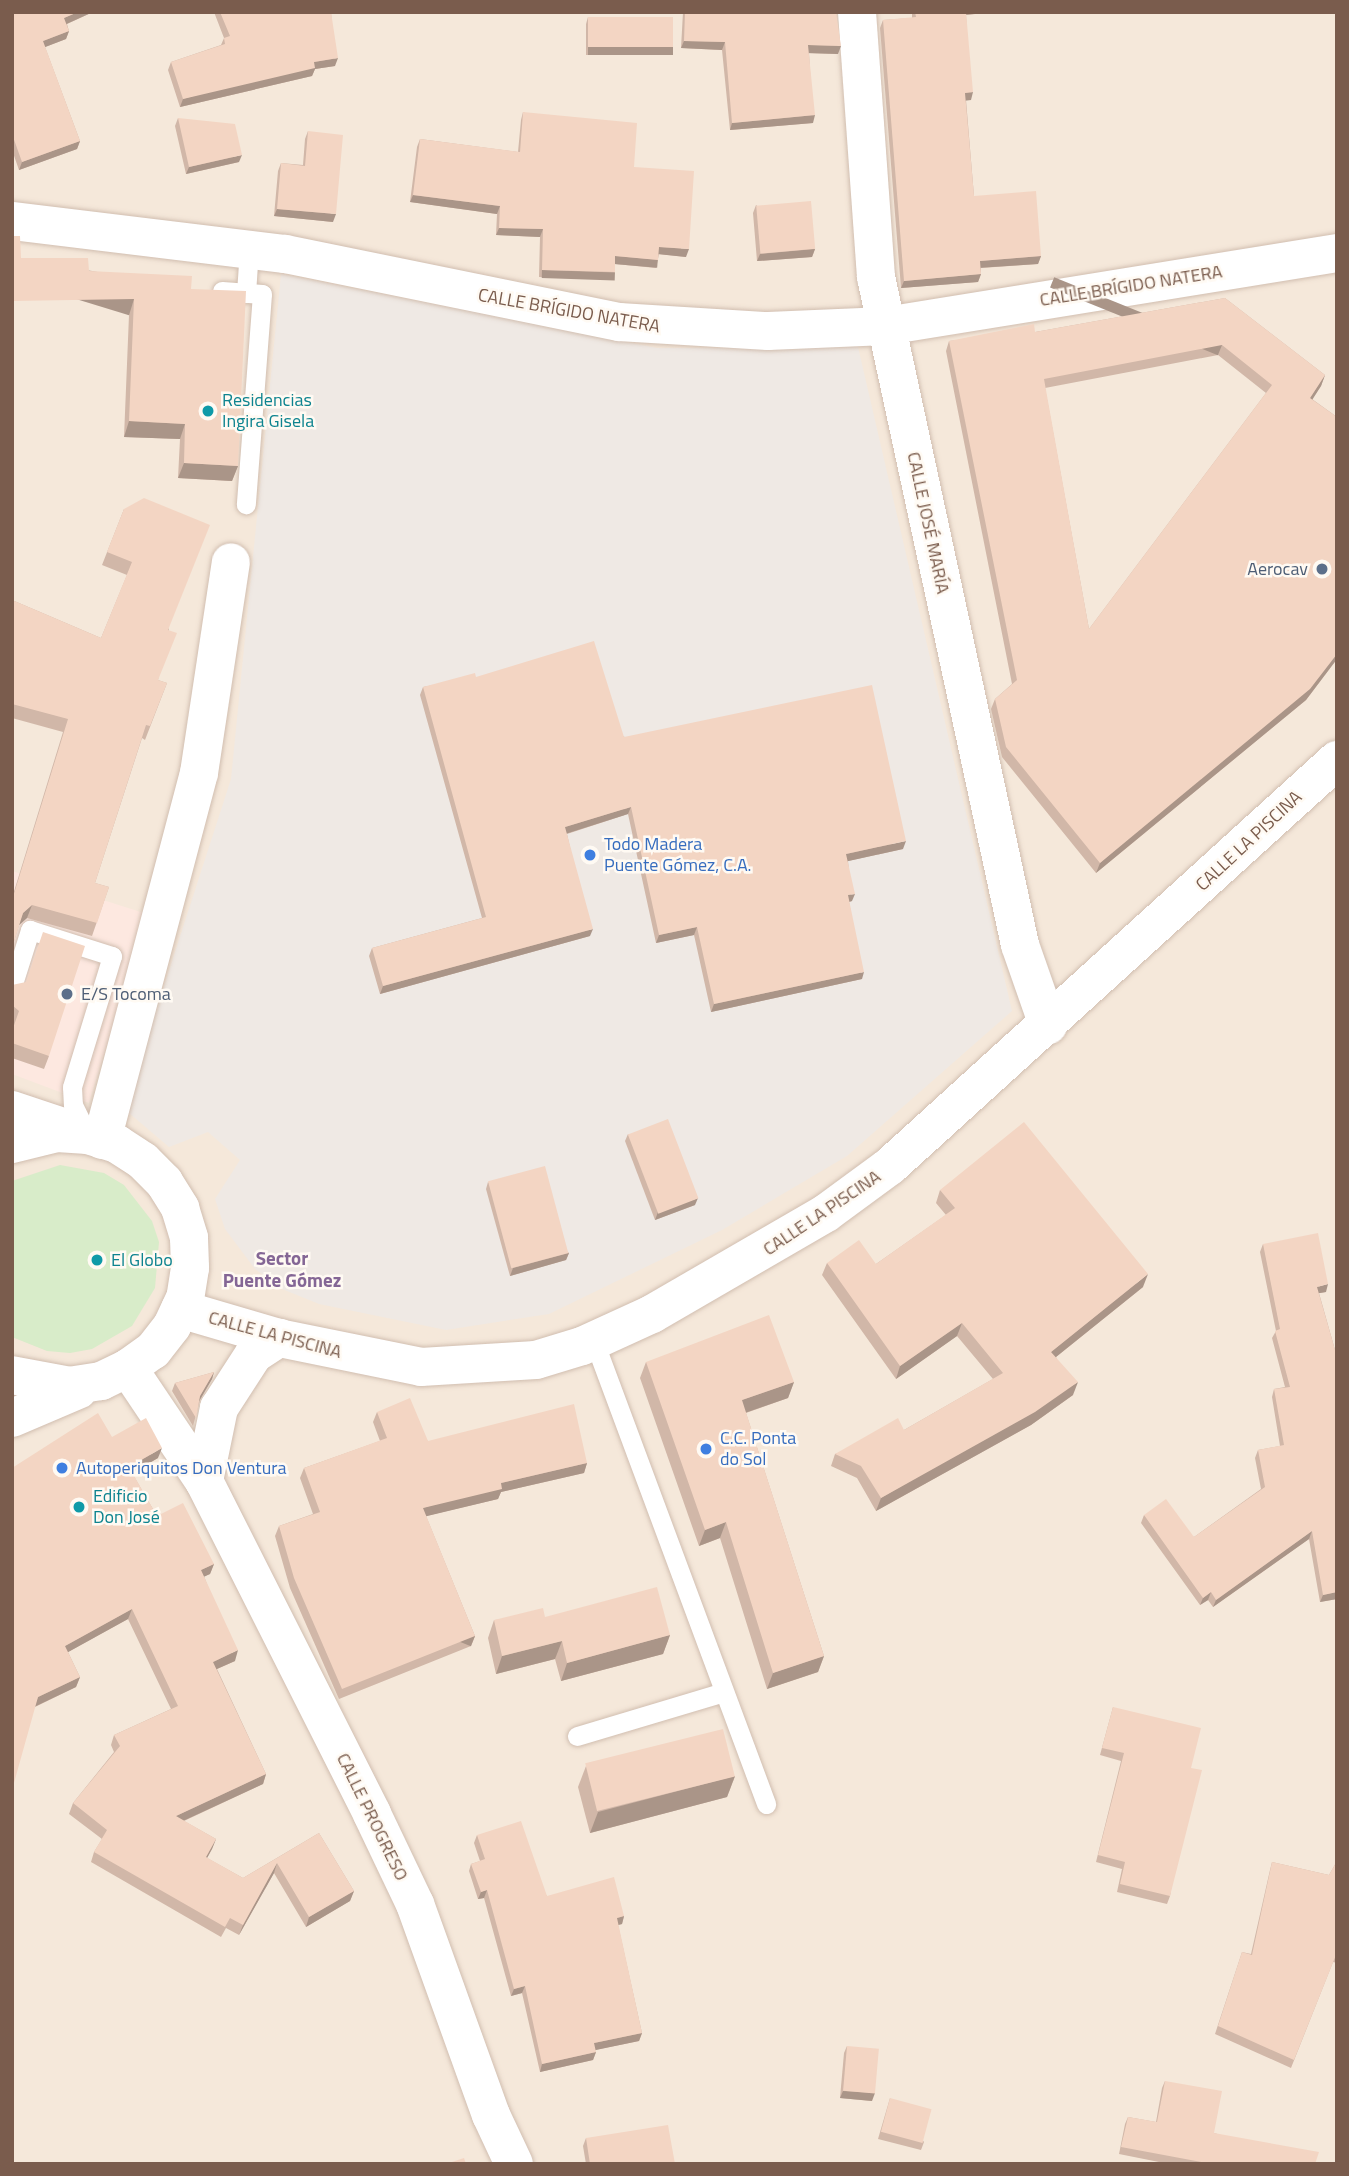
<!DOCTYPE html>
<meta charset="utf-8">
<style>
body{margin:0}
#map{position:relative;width:1349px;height:2176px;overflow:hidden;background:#fdf6ec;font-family:"Titillium Web",sans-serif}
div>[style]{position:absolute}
.residential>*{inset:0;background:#f5e8da;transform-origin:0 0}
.commercial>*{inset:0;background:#fde8e0}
.industrial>*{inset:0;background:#efe9e4}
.green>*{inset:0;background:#d8ecc9}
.roads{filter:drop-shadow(0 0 2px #d1beb0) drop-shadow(0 0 2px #d1beb0)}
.service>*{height:19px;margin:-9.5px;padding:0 9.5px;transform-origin:9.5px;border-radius:9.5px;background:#fff}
.minor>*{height:38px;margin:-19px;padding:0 19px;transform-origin:19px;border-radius:19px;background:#fff}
.tertiary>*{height:38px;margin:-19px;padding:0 19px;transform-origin:19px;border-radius:19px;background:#fff}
.wall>*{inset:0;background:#d1b7a8}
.shaded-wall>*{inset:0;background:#aa9588;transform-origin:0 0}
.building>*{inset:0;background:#f3d5c3;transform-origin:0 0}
.dots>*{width:19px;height:19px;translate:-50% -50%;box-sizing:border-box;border:4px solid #fffaf3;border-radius:50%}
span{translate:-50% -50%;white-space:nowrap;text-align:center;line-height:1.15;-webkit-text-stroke:5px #fffaf3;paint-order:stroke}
.street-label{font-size:18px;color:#7a5c4d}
.culture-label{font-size:18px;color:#0d838f}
.left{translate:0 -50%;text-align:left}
.service-label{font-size:18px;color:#4e5e75}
.right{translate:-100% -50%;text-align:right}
.shop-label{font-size:18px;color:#366cbe}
.neighbourhood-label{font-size:19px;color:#846695;font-weight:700}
.frame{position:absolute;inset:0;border:14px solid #7a5c4d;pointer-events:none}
</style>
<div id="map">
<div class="residential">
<i style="left:12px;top:12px;width:1325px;height:2152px"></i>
</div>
<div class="commercial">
<i style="clip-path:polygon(12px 871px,147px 914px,89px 1103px,12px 1074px)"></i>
</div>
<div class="industrial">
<i style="clip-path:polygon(281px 274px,657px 348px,858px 347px,1012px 1011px,847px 1156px,722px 1230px,549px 1314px,446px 1330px,319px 1304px,282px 1289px,255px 1269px,225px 1229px,215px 1199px,240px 1160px,208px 1132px,169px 1147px,129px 1113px,128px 1097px,231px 779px)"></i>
</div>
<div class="green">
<i style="clip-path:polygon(60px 1165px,104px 1173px,124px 1185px,152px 1221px,159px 1242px,155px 1288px,132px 1326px,92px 1349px,70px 1353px,47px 1351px,12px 1337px,12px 1181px)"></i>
</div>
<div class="roads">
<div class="service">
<i style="left:222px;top:291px;width:40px;rotate:4.3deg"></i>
<i style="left:262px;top:294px;width:211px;rotate:94.4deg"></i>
<i style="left:246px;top:293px;width:44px;rotate:-86.1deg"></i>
<i style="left:12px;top:987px;width:60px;rotate:-72.5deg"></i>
<i style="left:30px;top:930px;width:86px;rotate:17.6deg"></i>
<i style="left:112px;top:956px;width:137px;rotate:107deg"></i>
<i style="left:72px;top:1087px;width:18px;rotate:87deg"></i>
<i style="left:73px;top:1105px;width:32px;rotate:64deg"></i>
<i style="left:594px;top:1341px;width:494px;rotate:69.6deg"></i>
<i style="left:577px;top:1736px;width:153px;rotate:-16.7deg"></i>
</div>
<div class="minor">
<i style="left:857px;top:12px;width:266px;rotate:85.9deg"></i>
<i style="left:876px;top:277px;width:683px;rotate:77.83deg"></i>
<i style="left:1020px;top:945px;width:85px;rotate:70.7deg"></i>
<i style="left:12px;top:221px;width:275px;rotate:6.9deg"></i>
<i style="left:285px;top:254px;width:341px;rotate:11.5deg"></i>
<i style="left:619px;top:322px;width:149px;rotate:3.5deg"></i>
<i style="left:768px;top:331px;width:118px;rotate:-2.4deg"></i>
<i style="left:886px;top:326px;width:457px;rotate:-9.2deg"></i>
<i style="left:102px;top:1140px;width:380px;rotate:-75.2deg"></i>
<i style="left:199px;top:773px;width:213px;rotate:-81.4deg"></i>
<i style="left:180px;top:1309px;width:103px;rotate:16.3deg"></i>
<i style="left:279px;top:1338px;width:145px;rotate:11.5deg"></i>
<i style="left:421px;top:1367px;width:115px;rotate:-3.5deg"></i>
<i style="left:536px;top:1360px;width:48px;rotate:-16.9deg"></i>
<i style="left:582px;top:1346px;width:77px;rotate:-24.6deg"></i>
<i style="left:652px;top:1314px;width:201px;rotate:-30.1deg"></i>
<i style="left:826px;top:1213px;width:79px;rotate:-36.3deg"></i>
<i style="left:890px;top:1166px;width:604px;rotate:-42.25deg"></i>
<i style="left:128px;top:1368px;width:136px;rotate:56.1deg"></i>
<i style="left:204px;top:1481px;width:373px;rotate:63.2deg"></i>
<i style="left:372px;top:1814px;width:100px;rotate:64.5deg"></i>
<i style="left:415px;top:1904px;width:224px;rotate:70.2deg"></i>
<i style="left:491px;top:2115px;width:54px;rotate:64.9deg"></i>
<i style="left:204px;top:1481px;width:75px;rotate:-78.4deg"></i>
<i style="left:219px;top:1408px;width:64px;rotate:-57.1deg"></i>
<i style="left:254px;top:1354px;width:30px;rotate:-33deg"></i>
</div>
<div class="tertiary">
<i style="left:12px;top:1110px;width:60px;rotate:18.4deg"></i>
<i style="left:12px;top:1144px;width:46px;rotate:-13.7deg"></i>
<i style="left:57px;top:1133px;width:31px;rotate:4deg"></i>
<i style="left:88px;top:1135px;width:30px;rotate:17deg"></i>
<i style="left:117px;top:1144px;width:31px;rotate:33deg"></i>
<i style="left:143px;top:1161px;width:30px;rotate:45deg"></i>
<i style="left:164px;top:1182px;width:31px;rotate:58deg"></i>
<i style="left:180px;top:1208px;width:31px;rotate:73deg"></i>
<i style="left:189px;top:1238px;width:30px;rotate:88deg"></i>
<i style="left:190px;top:1268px;width:30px;rotate:99deg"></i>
<i style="left:185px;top:1298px;width:31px;rotate:115deg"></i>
<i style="left:172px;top:1326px;width:31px;rotate:128deg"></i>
<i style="left:153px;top:1350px;width:31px;rotate:144deg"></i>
<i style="left:128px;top:1368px;width:30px;rotate:154deg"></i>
<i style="left:101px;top:1381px;width:31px;rotate:171deg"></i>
<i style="left:70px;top:1386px;width:59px;rotate:-169.3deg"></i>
<i style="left:12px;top:1418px;width:72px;rotate:-23deg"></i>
</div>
</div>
<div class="wall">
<i style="clip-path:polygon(12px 12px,93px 12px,67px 24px,69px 31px,66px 39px,45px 47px,80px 141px,77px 149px,19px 170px,12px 150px)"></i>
<i style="clip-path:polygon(214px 12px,331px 12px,335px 66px,315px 69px,312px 76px,180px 107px,168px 70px,171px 62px,221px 45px,224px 38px)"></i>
<i style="clip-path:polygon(683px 12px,836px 12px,838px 54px,809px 53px,813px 123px,730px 130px,722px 50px,681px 48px)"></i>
<i style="clip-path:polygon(912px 12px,985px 12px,985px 13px,966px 15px,971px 100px,966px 100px,974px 196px,1041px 256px,1038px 264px,981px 268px,981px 274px,978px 282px,901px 288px,880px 28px,883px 20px,912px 18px)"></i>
<i style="clip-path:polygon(588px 17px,673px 47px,670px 55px,586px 55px,586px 24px)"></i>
<i style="clip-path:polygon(523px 112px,634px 167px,686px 257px,659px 254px,656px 268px,615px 264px,615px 272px,612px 279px,539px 277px,540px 237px,496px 235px,497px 214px,410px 202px,417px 147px,420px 139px,518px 152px,521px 120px)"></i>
<i style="clip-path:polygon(178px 118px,239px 162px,186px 174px,175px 126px)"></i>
<i style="clip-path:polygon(308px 131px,333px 222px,274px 216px,278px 171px,281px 163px,303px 165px,305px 139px)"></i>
<i style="clip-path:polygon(756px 205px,815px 249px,812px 257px,757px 261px,753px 213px)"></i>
<i style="clip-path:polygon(21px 258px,191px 289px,238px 466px,232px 481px,178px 478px,180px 439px,124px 437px,129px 315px)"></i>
<i style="clip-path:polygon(evenodd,1225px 298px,1325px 375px,1321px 386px,1312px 399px,1337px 417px,1337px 659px,1306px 700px,1096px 873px,1002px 757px,991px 709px,995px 699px,1012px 684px,946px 351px,949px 341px,1035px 332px,1225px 298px,1218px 355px,1266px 393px,1089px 629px,1045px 388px,1218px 355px)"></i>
<i style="clip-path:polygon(124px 509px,169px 630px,158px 680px,167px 683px,145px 740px,142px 738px,95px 883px,109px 887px,92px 936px,27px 918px,19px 925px,12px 948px,12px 898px,63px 732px,12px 718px,12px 600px,101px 638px,127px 575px,102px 565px)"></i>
<i style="clip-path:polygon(476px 677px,903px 849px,848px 861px,852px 901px,849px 902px,862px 979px,711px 1012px,694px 935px,656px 943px,628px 814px,567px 834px,590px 936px,380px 994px,369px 956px,372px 948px,482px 918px,420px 695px,423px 687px)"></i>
<i style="clip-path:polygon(12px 985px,49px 1056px,44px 1069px,12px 1058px,12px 1030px,14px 1025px,12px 1023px)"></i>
<i style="clip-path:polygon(628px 1134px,695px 1205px,655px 1220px,625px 1141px)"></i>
<i style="clip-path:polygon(488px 1182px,569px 1253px,566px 1260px,510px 1276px,486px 1189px)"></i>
<i style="clip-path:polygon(940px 1190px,1143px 1287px,1056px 1357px,1073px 1395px,1031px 1425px,876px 1511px,857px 1478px,831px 1466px,835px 1454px,904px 1430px,993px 1379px,957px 1336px,896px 1379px,822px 1275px,827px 1263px,876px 1264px,946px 1215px,936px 1203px)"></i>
<i style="clip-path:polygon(1263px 1244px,1326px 1292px,1319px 1293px,1337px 1357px,1337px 1599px,1320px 1602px,1309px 1539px,1213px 1607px,1208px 1600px,1200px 1605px,1141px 1523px,1144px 1515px,1194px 1537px,1261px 1489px,1255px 1458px,1258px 1450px,1280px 1446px,1272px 1397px,1274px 1389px,1285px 1387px,1272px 1338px,1276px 1331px,1260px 1252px)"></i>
<i style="clip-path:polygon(646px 1362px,794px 1382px,788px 1398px,746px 1413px,824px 1656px,818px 1672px,767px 1689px,720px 1538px,699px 1546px,640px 1378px)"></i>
<i style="clip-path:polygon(214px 1372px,212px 1379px,200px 1400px,193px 1426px,172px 1391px,175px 1383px)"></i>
<i style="clip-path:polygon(377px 1412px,428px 1441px,587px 1463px,584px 1473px,501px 1492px,498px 1499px,426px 1516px,475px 1636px,471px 1646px,339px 1699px,290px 1588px,275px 1536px,279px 1526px,313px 1514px,300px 1478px,304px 1468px,380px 1441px,373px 1422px)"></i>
<i style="clip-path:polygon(112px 1437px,158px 1458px,132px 1473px,157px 1516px,214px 1564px,210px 1574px,204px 1576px,235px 1661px,217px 1669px,266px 1774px,263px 1784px,184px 1821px,216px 1839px,212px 1849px,207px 1858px,243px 1878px,319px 1833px,354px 1891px,350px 1901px,306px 1927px,274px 1873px,239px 1935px,226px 1928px,221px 1937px,91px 1862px,94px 1852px,102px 1839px,69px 1814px,73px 1803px,114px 1752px,111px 1745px,114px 1735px,171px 1709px,128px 1619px,68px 1652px,80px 1677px,76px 1687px,35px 1707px,12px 1468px)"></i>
<i style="clip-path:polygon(545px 1617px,670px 1635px,663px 1654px,561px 1681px,555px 1659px,496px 1674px,488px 1638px,494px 1620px)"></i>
<i style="clip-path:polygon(1113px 1707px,1191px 1768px,1170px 1896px,1167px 1904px,1117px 1892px,1122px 1869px,1096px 1862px,1121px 1761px,1100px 1755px)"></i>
<i style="clip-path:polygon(586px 1766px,735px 1776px,727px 1797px,590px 1833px,578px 1787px)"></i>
<i style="clip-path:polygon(477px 1835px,547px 1896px,624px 1916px,622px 1924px,618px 1925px,642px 2033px,639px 2041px,595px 2050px,596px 2052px,593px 2060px,540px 2072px,522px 1993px,511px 1996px,484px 1898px,478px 1899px,469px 1871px,471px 1864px,480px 1861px,474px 1843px)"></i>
<i style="clip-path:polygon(1337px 1861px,1337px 1963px,1333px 1962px,1291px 2068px,1215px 2034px,1242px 1952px,1251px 1954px,1270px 1870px,1272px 1862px,1329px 1875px)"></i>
<i style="clip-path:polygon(847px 2046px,872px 2101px,840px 2098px,844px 2053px)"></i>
<i style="clip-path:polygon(1165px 2081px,1214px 2133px,1315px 2164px,1169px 2164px,1119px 2154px,1125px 2124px,1128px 2117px,1156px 2122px,1162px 2088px)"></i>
<i style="clip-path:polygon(890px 2098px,924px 2142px,921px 2150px,878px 2139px)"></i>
<i style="clip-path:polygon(586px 2138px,675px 2164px,586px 2164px,583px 2146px)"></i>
</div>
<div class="shaded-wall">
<i style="clip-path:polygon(78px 12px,93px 12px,62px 26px,64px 18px)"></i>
<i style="clip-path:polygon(964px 12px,985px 12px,985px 13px,963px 15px)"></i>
<i style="clip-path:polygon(69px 31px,66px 39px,40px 49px,43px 41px)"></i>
<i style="clip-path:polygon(684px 41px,725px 42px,722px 50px,681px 48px)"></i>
<i style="clip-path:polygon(808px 45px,841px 46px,838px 54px,805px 53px)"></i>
<i style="left:588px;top:47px;width:85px;height:8px"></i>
<i style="clip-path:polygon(338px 58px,335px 66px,315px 69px,312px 76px,180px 107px,183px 99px,314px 62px)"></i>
<i style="clip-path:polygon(973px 92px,971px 100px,963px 101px,965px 93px)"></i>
<i style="clip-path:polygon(815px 115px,813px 123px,730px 130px,732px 123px)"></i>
<i style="clip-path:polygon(80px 141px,77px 149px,19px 170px,22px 162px)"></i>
<i style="clip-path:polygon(242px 155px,239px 162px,186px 174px,189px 167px)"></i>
<i style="clip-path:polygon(413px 195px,500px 206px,497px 214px,410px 202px)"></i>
<i style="clip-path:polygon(277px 209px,336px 214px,333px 222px,274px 216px)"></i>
<i style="clip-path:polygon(499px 228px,543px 229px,540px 237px,496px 235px)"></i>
<i style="clip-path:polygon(659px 247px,689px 249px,686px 257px,657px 254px)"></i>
<i style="clip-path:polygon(815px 249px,812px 257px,757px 261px,760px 254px)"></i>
<i style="left:615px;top:256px;width:43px;height:8px;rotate:5deg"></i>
<i style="clip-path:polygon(1041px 256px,1038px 264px,977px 268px,980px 261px)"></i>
<i style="left:542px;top:270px;width:73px;height:8px;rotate:2deg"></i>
<i style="clip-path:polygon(981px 274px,978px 282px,901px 288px,904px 281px)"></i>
<i style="left:134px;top:299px;width:17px;height:122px;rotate:107deg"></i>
<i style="left:1222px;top:345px;width:11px;height:181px;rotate:112deg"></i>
<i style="clip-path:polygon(1325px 375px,1321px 386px,1307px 408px,1310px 398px)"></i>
<i style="clip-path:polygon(129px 421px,185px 424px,180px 439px,124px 437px)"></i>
<i style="clip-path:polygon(184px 463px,238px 466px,232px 481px,178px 478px)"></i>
<i style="clip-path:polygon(1337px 654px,1337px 659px,1306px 700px,1096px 873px,1100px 863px)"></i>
<i style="clip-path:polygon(631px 807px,628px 814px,562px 835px,565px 827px)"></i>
<i style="clip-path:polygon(906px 841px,903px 849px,844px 862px,846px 854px)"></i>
<i style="clip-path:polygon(855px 894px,852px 901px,845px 903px,848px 895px)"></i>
<i style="clip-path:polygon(32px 905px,27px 918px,18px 926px,23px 913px)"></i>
<i style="clip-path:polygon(697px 927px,694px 935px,656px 943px,659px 935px)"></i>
<i style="clip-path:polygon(593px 929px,590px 936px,380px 994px,383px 986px)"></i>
<i style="clip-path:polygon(864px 972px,862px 979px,711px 1012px,714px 1004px)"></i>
<i style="clip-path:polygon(698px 1198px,695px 1205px,655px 1220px,658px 1212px)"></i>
<i style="clip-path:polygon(569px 1253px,566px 1260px,510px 1276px,513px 1268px)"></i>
<i style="clip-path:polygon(1148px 1274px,1143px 1287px,1046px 1365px,1051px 1352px)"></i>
<i style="clip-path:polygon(1328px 1284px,1326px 1292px,1314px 1294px,1317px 1287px)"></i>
<i style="clip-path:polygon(962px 1323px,957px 1336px,896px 1379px,900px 1366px)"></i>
<i style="clip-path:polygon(214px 1372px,212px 1379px,198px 1403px,200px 1396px)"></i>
<i style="clip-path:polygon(794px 1382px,788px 1398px,736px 1416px,742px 1400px)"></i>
<i style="clip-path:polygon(1078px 1382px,1073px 1395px,1031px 1425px,876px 1511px,881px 1498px)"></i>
<i style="clip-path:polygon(162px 1448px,158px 1458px,125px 1477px,129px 1467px)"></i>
<i style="clip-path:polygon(587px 1463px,584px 1473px,501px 1492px,498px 1499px,419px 1518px,423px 1508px,501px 1483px)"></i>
<i style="clip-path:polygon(726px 1522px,720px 1538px,699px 1546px,705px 1530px)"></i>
<i style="clip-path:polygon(1312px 1531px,1309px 1539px,1213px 1607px,1216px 1600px)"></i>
<i style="clip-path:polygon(214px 1564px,210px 1574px,197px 1580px,201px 1570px)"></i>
<i style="clip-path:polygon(1211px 1592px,1208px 1600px,1200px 1605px,1203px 1598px)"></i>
<i style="clip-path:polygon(1337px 1592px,1337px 1599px,1320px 1602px,1323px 1595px)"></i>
<i style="clip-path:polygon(132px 1609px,128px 1619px,61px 1656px,65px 1646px)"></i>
<i style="clip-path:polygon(670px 1635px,663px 1654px,561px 1681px,567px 1663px)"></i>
<i style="left:475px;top:1636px;width:11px;height:143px;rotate:112deg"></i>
<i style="clip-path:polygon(562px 1641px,555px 1659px,496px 1674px,502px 1656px)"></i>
<i style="clip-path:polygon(238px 1650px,235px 1661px,210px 1672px,213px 1662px)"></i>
<i style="clip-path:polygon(824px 1656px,818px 1672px,767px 1689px,773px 1673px)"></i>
<i style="clip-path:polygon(80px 1677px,76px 1687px,34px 1707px,38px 1697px)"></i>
<i style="clip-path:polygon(266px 1774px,263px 1784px,172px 1826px,176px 1816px)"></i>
<i style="clip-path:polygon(735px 1776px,727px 1797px,590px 1833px,598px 1812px)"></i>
<i style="clip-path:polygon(216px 1839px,212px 1849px,202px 1867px,206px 1857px)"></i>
<i style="clip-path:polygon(277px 1863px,274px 1873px,239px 1935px,243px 1925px)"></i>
<i style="clip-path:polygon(487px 1890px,484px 1898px,478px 1899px,481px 1892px)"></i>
<i style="clip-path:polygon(354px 1891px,350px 1901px,306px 1927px,309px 1917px)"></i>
<i style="clip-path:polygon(624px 1916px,622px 1924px,614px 1926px,617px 1918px)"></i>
<i style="clip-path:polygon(525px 1986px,522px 1993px,511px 1996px,514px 1989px)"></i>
<i style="clip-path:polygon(642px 2033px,639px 2041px,591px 2051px,594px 2043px)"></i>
<i style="clip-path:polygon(596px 2052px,593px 2060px,540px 2072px,542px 2064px)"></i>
<i style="clip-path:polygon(843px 2091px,875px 2093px,872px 2101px,840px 2098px)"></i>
</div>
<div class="building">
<i style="clip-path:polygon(12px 12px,78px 12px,64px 18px,69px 31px,43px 41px,80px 141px,22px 162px,12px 134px,12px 88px,14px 88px,12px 84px)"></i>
<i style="clip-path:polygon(220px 12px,331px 12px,338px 58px,314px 62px,315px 68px,183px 99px,171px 62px,225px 44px,224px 38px,230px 36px)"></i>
<i style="clip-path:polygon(685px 12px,836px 12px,841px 46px,808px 45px,815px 115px,732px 123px,725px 42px,684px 41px)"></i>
<i style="clip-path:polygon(915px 12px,966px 12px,973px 92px,965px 93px,974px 196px,1036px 191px,1041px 256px,980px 261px,981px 274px,904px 281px,883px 20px,916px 17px)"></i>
<i style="left:588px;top:17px;width:85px;height:30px"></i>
<i style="clip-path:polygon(523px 112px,637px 123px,634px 167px,694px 171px,689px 249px,659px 247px,658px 260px,615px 256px,615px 272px,542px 270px,543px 229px,499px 228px,500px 206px,413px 195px,420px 139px,520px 152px)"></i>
<i style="clip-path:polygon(178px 118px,235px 124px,242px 155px,189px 167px)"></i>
<i style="clip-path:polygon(308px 131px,343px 135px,336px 214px,277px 209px,281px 163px,305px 166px)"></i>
<i style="left:811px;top:201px;width:48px;height:55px;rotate:85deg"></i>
<i style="clip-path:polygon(12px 236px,20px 236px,21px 258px,88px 258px,89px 271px,192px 276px,191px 289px,246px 291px,238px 466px,184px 463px,185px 424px,129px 421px,134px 299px,12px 301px)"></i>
<i style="clip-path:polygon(evenodd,1225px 298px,1325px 375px,1310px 398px,1337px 417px,1337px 654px,1310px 689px,1100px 863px,1006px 747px,995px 699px,1017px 680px,949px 341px,1034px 324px,1035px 332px,1225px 298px,1222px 345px,1272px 385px,1089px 629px,1044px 379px,1222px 345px)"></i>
<i style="clip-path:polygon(144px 498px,210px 525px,168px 630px,177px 633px,158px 680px,167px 683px,150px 726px,146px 725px,95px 883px,109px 887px,97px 923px,32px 905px,23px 913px,12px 948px,12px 900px,68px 719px,12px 704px,12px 600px,101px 638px,132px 562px,107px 552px,124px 509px)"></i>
<i style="clip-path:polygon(594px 641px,624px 737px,872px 685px,906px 841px,846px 854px,855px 894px,848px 895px,864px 972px,714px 1004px,697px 927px,659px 935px,631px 807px,565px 827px,593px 929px,383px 986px,372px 948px,486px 917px,423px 687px,475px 673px,476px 677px)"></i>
<i style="clip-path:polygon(43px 932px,85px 946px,49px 1056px,12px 1043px,12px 1031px,19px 1011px,12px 1005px,12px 985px,26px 982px)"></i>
<i style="left:668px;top:1119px;width:85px;height:43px;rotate:69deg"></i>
<i style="clip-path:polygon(1024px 1122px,1148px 1274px,1051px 1352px,1078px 1382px,1035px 1412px,881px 1498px,861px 1466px,835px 1454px,898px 1418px,904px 1430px,1003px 1373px,962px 1323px,900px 1366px,827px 1263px,859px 1240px,876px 1264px,955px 1208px,940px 1190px)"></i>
<i style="left:545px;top:1166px;width:90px;height:59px;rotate:75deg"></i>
<i style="clip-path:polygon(1318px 1233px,1328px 1284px,1317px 1287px,1337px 1357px,1337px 1592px,1323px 1595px,1312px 1531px,1216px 1600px,1211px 1592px,1203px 1598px,1144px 1515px,1166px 1499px,1194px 1537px,1265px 1487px,1258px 1450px,1284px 1445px,1274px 1389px,1290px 1387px,1275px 1331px,1280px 1329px,1263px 1244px)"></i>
<i style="clip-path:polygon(769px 1315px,794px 1382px,742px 1400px,824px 1656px,773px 1673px,726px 1522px,705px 1530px,646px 1362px)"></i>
<i style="clip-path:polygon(214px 1372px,200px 1396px,196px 1418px,175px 1383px)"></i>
<i style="clip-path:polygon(410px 1398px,428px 1441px,574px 1404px,587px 1463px,501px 1483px,502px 1489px,423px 1508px,475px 1636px,342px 1689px,294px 1578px,279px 1526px,320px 1512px,304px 1468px,387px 1438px,377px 1412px)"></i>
<i style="clip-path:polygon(98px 1413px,112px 1437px,146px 1418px,162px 1448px,129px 1467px,157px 1516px,183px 1503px,214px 1564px,201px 1570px,238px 1650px,213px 1662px,266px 1774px,176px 1816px,216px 1839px,206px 1857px,243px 1878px,319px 1833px,354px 1891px,309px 1917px,277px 1863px,243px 1925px,230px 1918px,225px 1927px,94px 1852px,107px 1830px,73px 1803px,120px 1746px,114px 1735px,178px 1706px,132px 1609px,65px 1646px,80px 1677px,38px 1697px,12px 1790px,12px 1468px)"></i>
<i style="clip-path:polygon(657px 1587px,670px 1635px,567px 1663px,562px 1641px,502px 1656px,494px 1620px,543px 1608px,545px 1617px)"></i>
<i style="clip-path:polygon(1113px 1707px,1201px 1728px,1191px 1768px,1202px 1770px,1170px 1896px,1120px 1884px,1125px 1862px,1098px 1855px,1124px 1753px,1102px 1748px)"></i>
<i style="left:723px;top:1729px;width:49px;height:142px;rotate:76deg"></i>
<i style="clip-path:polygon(521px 1821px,547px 1896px,614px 1877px,624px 1916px,617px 1918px,642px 2033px,594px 2043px,596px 2052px,542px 2064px,525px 1986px,514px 1989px,487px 1890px,481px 1892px,471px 1864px,485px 1859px,477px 1835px)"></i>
<i style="clip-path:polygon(1337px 1861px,1337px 1955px,1336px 1955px,1294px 2060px,1218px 2026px,1242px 1952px,1252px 1955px,1272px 1862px,1329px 1875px)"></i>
<i style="left:847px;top:2046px;width:32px;height:45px;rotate:5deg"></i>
<i style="clip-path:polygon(1165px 2081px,1222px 2091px,1214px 2133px,1319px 2152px,1315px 2164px,1212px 2164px,1121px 2147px,1128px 2117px,1157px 2122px)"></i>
<i style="left:890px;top:2098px;width:43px;height:35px;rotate:15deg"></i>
<i style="clip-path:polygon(668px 2125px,675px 2164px,590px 2164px,586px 2138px)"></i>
<i style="clip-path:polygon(464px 2158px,466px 2164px,446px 2164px)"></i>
</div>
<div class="dots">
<i style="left:208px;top:411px;background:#0f9aa8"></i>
<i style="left:1322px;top:569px;background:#5c6f8a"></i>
<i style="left:590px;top:855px;background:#3f7fe0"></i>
<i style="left:67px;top:994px;background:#5c6f8a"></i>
<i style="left:97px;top:1260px;background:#0f9aa8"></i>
<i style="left:706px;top:1449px;background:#3f7fe0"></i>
<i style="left:62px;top:1468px;background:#3f7fe0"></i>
<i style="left:79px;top:1507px;background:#0f9aa8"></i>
</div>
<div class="street-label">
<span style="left:1131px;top:286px;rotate:-9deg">CALLE BRÍGIDO NATERA</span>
<span style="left:569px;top:311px;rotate:10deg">CALLE BRÍGIDO NATERA</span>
<span style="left:928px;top:523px;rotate:78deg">CALLE JOSÉ MARÍA</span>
<span style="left:1249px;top:841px;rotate:-43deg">CALLE LA PISCINA</span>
<span style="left:822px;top:1213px;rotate:-34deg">CALLE LA PISCINA</span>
<span style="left:275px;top:1335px;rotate:15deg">CALLE LA PISCINA</span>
<span style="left:372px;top:1817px;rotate:64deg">CALLE PROGRESO</span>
</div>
<div class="culture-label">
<span class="left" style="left:222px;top:411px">Residencias<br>Ingira Gisela</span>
<span class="left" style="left:111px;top:1260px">El Globo</span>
<span class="left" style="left:93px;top:1507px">Edificio<br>Don José</span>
</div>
<div class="service-label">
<span class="right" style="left:1308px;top:569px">Aerocav</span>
<span class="left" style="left:81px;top:994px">E/S Tocoma</span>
</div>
<div class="shop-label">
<span class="left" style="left:604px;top:855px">Todo Madera<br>Puente Gómez, C.A.</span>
<span class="left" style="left:720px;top:1449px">C.C. Ponta<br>do Sol</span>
<span class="left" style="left:76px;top:1468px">Autoperiquitos Don Ventura</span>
</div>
<div class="neighbourhood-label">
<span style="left:282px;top:1269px">Sector<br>Puente Gómez</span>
</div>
<div class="frame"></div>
</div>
